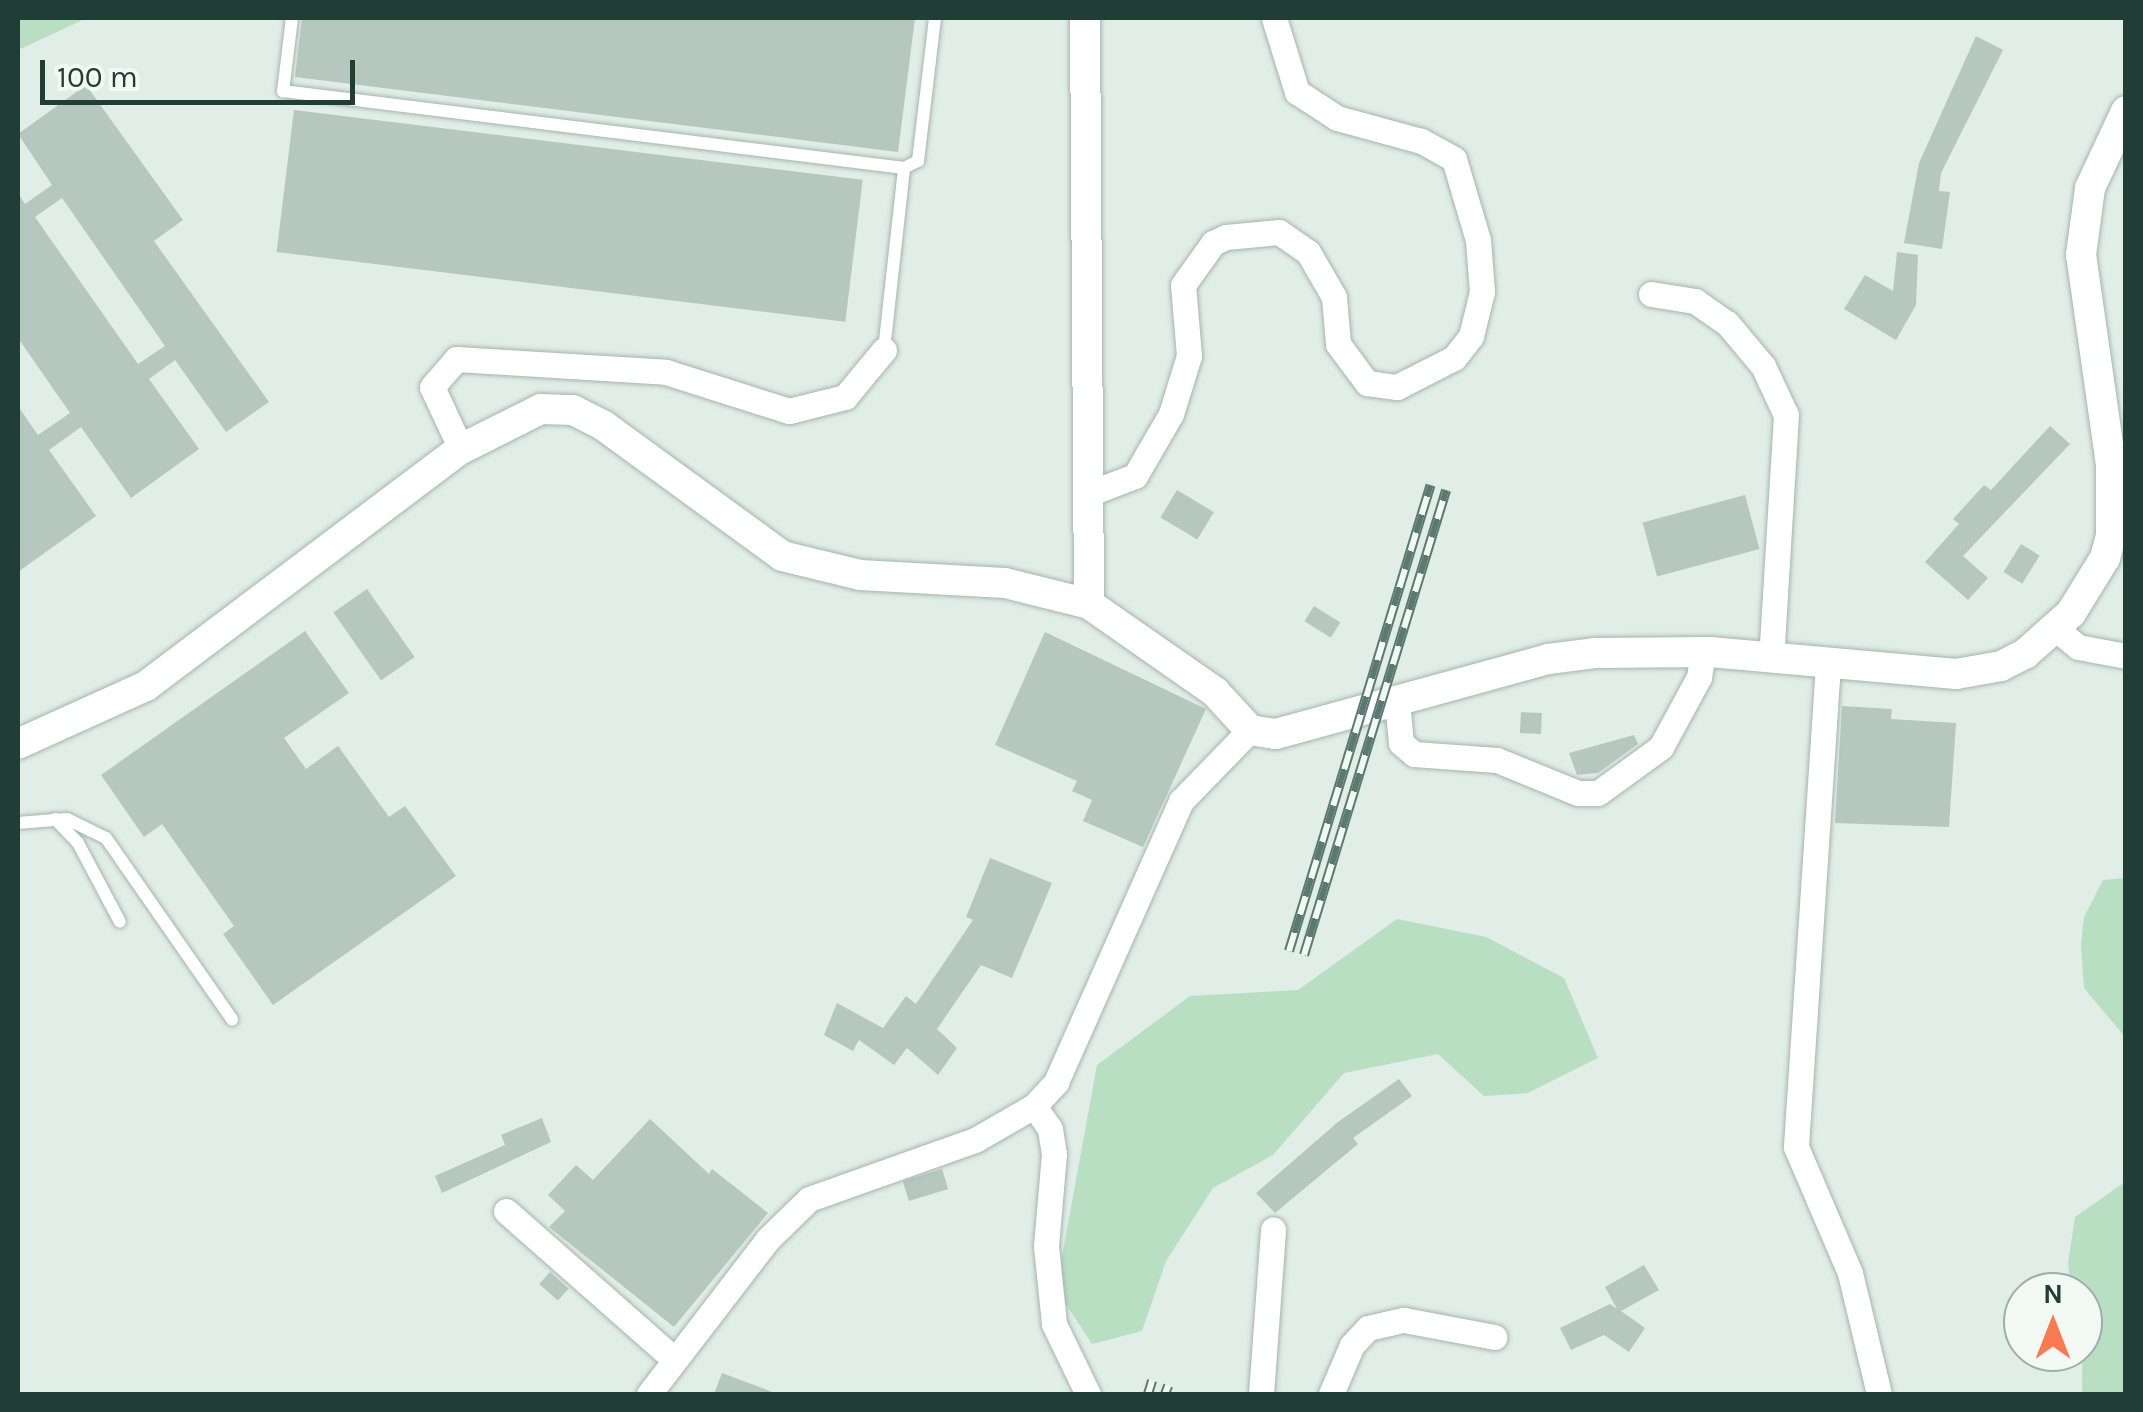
<!DOCTYPE html>
<style>
body{margin:0}
#map{position:relative;width:2143px;height:1412px;overflow:hidden;background:#e1ede7;font-family:Karla,sans-serif}
div>[style]{position:absolute}
.green>*{inset:0;background:#b8dfc2}
.building>*{inset:0;background:#b6c7c0;transform-origin:0 0}
.roads{filter:drop-shadow(0 0 2px #a3b5ae) drop-shadow(0 0 2px #a3b5ae)}
.service>*{height:12px;margin:-6px;padding:0 6px;transform-origin:6px;border-radius:6px;background:#fff}
.minor>*{height:25px;margin:-12.5px;padding:0 12.5px;transform-origin:12.5px;border-radius:12.5px;background:#fff}
.tertiary>*{height:30px;margin:-15px;padding:0 15px;transform-origin:15px;border-radius:15px;background:#fff}
.rail>*{height:10px;margin-top:-5px;transform-origin:0;background:repeating-linear-gradient(90deg,#f2f9f5 0 19px,#5a7a71 0 38px);box-sizing:border-box;border-block:2px solid #5a7a71}
span{translate:-50% -50%;white-space:nowrap;text-align:center;line-height:1.15;-webkit-text-stroke:8px #f2f9f5;paint-order:stroke}
.frame{position:absolute;inset:0;border:20px solid #203e36;pointer-events:none}
.north{position:absolute;left:2003px;top:1272px;width:100px;height:100px;box-sizing:border-box;background:#f2f9f5;border:2px solid #9eaea9;border-radius:50%;rotate:0deg;font-size:28px;font-weight:700;line-height:40px;text-align:center;color:#203e36}
.north::after{content:'';display:block;margin:auto;width:35px;height:45px;background:#fa7951;clip-path:polygon(50% 0,100% 100%,50% 72%,0 100%)}
.scale{position:absolute;left:40px;top:60px;width:315px;height:45px;box-sizing:border-box;border:5px solid #203e36;border-top:0;padding-left:12px;font-size:30px;line-height:35px;white-space:nowrap;color:#203e36;-webkit-text-stroke:8px #f2f9f5;paint-order:stroke}
</style>
<div id="map">
<div class="green">
<i style="clip-path:polygon(18px 18px,87px 18px,18px 50px)"></i>
<i style="clip-path:polygon(2125px 878px,2126px 878px,2125px 1037px,2084px 988px,2081px 945px,2084px 917px,2103px 880px)"></i>
<i style="clip-path:polygon(1397px 919px,1486px 937px,1564px 978px,1598px 1058px,1528px 1093px,1484px 1096px,1438px 1054px,1344px 1073px,1273px 1155px,1213px 1188px,1166px 1261px,1142px 1331px,1092px 1344px,1056px 1289px,1097px 1065px,1190px 996px,1298px 990px)"></i>
<i style="clip-path:polygon(2125px 1182px,2125px 1394px,2082px 1394px,2083px 1292px,2071px 1292px,2068px 1263px,2075px 1217px)"></i>
</div>
<div class="building">
<i style="clip-path:polygon(302px 18px,915px 18px,898px 152px,295px 77px)"></i>
<i style="clip-path:polygon(1976px 36px,2003px 50px,1941px 173px,1939px 191px,1950px 192px,1942px 249px,1904px 243px,1919px 163px)"></i>
<i style="clip-path:polygon(evenodd,86px 85px,183px 220px,154px 241px,269px 402px,226px 432px,175px 360px,149px 379px,199px 449px,131px 498px,81px 427px,49px 450px,96px 516px,18px 572px,18px 406px,38px 435px,70px 413px,18px 338px,18px 193px,25px 204px,52px 185px,18px 134px,86px 85px,62px 198px,165px 346px,138px 364px,35px 217px,62px 198px)"></i>
<i style="left:294px;top:110px;width:573px;height:143px;rotate:7deg"></i>
<i style="clip-path:polygon(1897px 252px,1918px 255px,1916px 305px,1896px 340px,1844px 309px,1865px 275px,1893px 291px)"></i>
<i style="clip-path:polygon(2050px 426px,2070px 444px,1963px 556px,1988px 578px,1968px 600px,1925px 562px,1959px 524px,1953px 519px,1984px 485px,1991px 490px)"></i>
<i style="left:1177px;top:490px;width:43px;height:32px;rotate:31deg"></i>
<i style="left:1745px;top:495px;width:56px;height:106px;rotate:75deg"></i>
<i style="left:2021px;top:544px;width:22px;height:33px;rotate:32deg"></i>
<i style="left:367px;top:589px;width:83px;height:41px;rotate:55deg"></i>
<i style="left:1314px;top:606px;width:31px;height:18px;rotate:32deg"></i>
<i style="clip-path:polygon(305px 631px,349px 693px,284px 738px,306px 769px,338px 746px,389px 817px,405px 806px,456px 876px,273px 1005px,223px 934px,234px 926px,162px 824px,144px 837px,101px 775px)"></i>
<i style="clip-path:polygon(1045px 632px,1206px 709px,1143px 847px,1083px 821px,1092px 800px,1072px 791px,1077px 781px,995px 745px)"></i>
<i style="clip-path:polygon(1842px 706px,1892px 709px,1891px 719px,1956px 723px,1949px 827px,1835px 823px)"></i>
<i style="left:1521px;top:712px;width:21px;height:21px;rotate:3deg"></i>
<i style="clip-path:polygon(1634px 735px,1638px 744px,1598px 773px,1577px 775px,1569px 753px)"></i>
<i style="clip-path:polygon(990px 858px,1052px 883px,1012px 978px,981px 965px,937px 1029px,957px 1048px,938px 1075px,907px 1048px,894px 1065px,859px 1040px,853px 1051px,824px 1035px,837px 1003px,883px 1028px,906px 996px,916px 1004px,973px 920px,966px 917px)"></i>
<i style="clip-path:polygon(1399px 1079px,1412px 1096px,1353px 1138px,1358px 1144px,1275px 1213px,1256px 1193px,1338px 1122px)"></i>
<i style="clip-path:polygon(542px 1118px,551px 1142px,442px 1193px,435px 1176px,505px 1145px,501px 1135px)"></i>
<i style="clip-path:polygon(650px 1119px,709px 1174px,712px 1169px,768px 1213px,674px 1327px,549px 1227px,565px 1211px,548px 1195px,576px 1165px,593px 1180px)"></i>
<i style="left:942px;top:1169px;width:21px;height:41px;rotate:73deg"></i>
<i style="clip-path:polygon(1644px 1265px,1659px 1290px,1621px 1311px,1645px 1328px,1629px 1352px,1604px 1335px,1571px 1350px,1560px 1328px,1610px 1304px,1617px 1309px,1605px 1287px)"></i>
<i style="left:550px;top:1272px;width:25px;height:16px;rotate:42deg"></i>
<i style="clip-path:polygon(722px 1373px,775px 1393px,775px 1394px,714px 1394px)"></i>
</div>
<div class="roads">
<div class="service">
<i style="left:292px;top:18px;width:74px;rotate:97deg"></i>
<i style="left:283px;top:91px;width:626px;rotate:7.07deg"></i>
<i style="left:904px;top:168px;width:16px;rotate:-27deg"></i>
<i style="left:918px;top:161px;width:144px;rotate:-83.2deg"></i>
<i style="left:884px;top:350px;width:183px;rotate:-83.7deg"></i>
<i style="left:55px;top:819px;width:33px;rotate:46deg"></i>
<i style="left:78px;top:843px;width:89px;rotate:62deg"></i>
<i style="left:18px;top:823px;width:49px;rotate:-4.7deg"></i>
<i style="left:67px;top:819px;width:43px;rotate:26deg"></i>
<i style="left:106px;top:838px;width:221px;rotate:55.2deg"></i>
</div>
<div class="minor">
<i style="left:1651px;top:294px;width:45px;rotate:9deg"></i>
<i style="left:1695px;top:301px;width:39px;rotate:35deg"></i>
<i style="left:1727px;top:323px;width:56px;rotate:50.1deg"></i>
<i style="left:1763px;top:366px;width:54px;rotate:64.9deg"></i>
<i style="left:1786px;top:415px;width:243px;rotate:93.5deg"></i>
<i style="left:461px;top:449px;width:68px;rotate:-115.1deg"></i>
<i style="left:432px;top:387px;width:37px;rotate:-49deg"></i>
<i style="left:456px;top:359px;width:210px;rotate:3.5deg"></i>
<i style="left:666px;top:372px;width:129px;rotate:17.6deg"></i>
<i style="left:789px;top:411px;width:58px;rotate:-14deg"></i>
<i style="left:845px;top:397px;width:61px;rotate:-50.3deg"></i>
<i style="left:1093px;top:492px;width:45px;rotate:-20.9deg"></i>
<i style="left:1135px;top:476px;width:72px;rotate:-59.9deg"></i>
<i style="left:1171px;top:414px;width:61px;rotate:-72.8deg"></i>
<i style="left:1189px;top:356px;width:71px;rotate:-94.8deg"></i>
<i style="left:1183px;top:285px;width:52px;rotate:-54.5deg"></i>
<i style="left:1213px;top:243px;width:14px;rotate:-25deg"></i>
<i style="left:1226px;top:237px;width:53px;rotate:-5.4deg"></i>
<i style="left:1279px;top:232px;width:35px;rotate:35deg"></i>
<i style="left:1308px;top:252px;width:52px;rotate:60deg"></i>
<i style="left:1334px;top:297px;width:47px;rotate:85.1deg"></i>
<i style="left:1338px;top:344px;width:49px;rotate:53.4deg"></i>
<i style="left:1367px;top:383px;width:30px;rotate:8deg"></i>
<i style="left:1397px;top:387px;width:64px;rotate:-27deg"></i>
<i style="left:1454px;top:358px;width:28px;rotate:-52deg"></i>
<i style="left:1471px;top:336px;width:45px;rotate:-76deg"></i>
<i style="left:1482px;top:292px;width:52px;rotate:-94.4deg"></i>
<i style="left:1478px;top:240px;width:84px;rotate:-106.5deg"></i>
<i style="left:1454px;top:159px;width:38px;rotate:-151deg"></i>
<i style="left:1421px;top:141px;width:87px;rotate:-164.7deg"></i>
<i style="left:1337px;top:118px;width:48px;rotate:-147deg"></i>
<i style="left:1297px;top:92px;width:77px;rotate:-107.3deg"></i>
<i style="left:2056px;top:629px;width:28px;rotate:39deg"></i>
<i style="left:2078px;top:647px;width:49px;rotate:10.6deg"></i>
<i style="left:1828px;top:664px;width:484px;rotate:93.8deg"></i>
<i style="left:1796px;top:1147px;width:137px;rotate:66.8deg"></i>
<i style="left:1850px;top:1273px;width:124px;rotate:76.5deg"></i>
<i style="left:1397px;top:701px;width:42px;rotate:84.6deg"></i>
<i style="left:1401px;top:743px;width:17px;rotate:40deg"></i>
<i style="left:1414px;top:754px;width:83px;rotate:4.1deg"></i>
<i style="left:1497px;top:760px;width:87px;rotate:22.2deg"></i>
<i style="left:1578px;top:793px;width:20px"></i>
<i style="left:1598px;top:793px;width:78px;rotate:-36.1deg"></i>
<i style="left:1661px;top:747px;width:80px;rotate:-61.5deg"></i>
<i style="left:1699px;top:677px;width:25px;rotate:-81deg"></i>
<i style="left:1034px;top:1106px;width:28px;rotate:55deg"></i>
<i style="left:1050px;top:1129px;width:25px;rotate:81deg"></i>
<i style="left:1054px;top:1154px;width:92px;rotate:95deg"></i>
<i style="left:1046px;top:1246px;width:78px;rotate:84.1deg"></i>
<i style="left:1054px;top:1324px;width:78px;rotate:64.1deg"></i>
<i style="left:506px;top:1211px;width:225px;rotate:41.4deg"></i>
<i style="left:649px;top:1394px;width:195px;rotate:-52.5deg"></i>
<i style="left:768px;top:1239px;width:57px;rotate:-44.3deg"></i>
<i style="left:809px;top:1199px;width:176px;rotate:-19.6deg"></i>
<i style="left:975px;top:1140px;width:68px;rotate:-30deg"></i>
<i style="left:1034px;top:1106px;width:33px;rotate:-47deg"></i>
<i style="left:1056px;top:1082px;width:308px;rotate:-66deg"></i>
<i style="left:1181px;top:801px;width:99px;rotate:-45.8deg"></i>
<i style="left:1261px;top:1394px;width:165px;rotate:-85.8deg"></i>
<i style="left:1331px;top:1394px;width:53px;rotate:-66.8deg"></i>
<i style="left:1352px;top:1345px;width:23px;rotate:-47deg"></i>
<i style="left:1368px;top:1328px;width:37px;rotate:-13deg"></i>
<i style="left:1404px;top:1320px;width:92px;rotate:10.7deg"></i>
</div>
<div class="tertiary">
<i style="left:1085px;top:18px;width:586px;rotate:89.61deg"></i>
<i style="left:18px;top:744px;width:141px;rotate:-24.4deg"></i>
<i style="left:146px;top:686px;width:394px;rotate:-37deg"></i>
<i style="left:461px;top:449px;width:89px;rotate:-26.6deg"></i>
<i style="left:541px;top:409px;width:32px;rotate:2deg"></i>
<i style="left:573px;top:410px;width:35px;rotate:27deg"></i>
<i style="left:604px;top:426px;width:220px;rotate:36.1deg"></i>
<i style="left:782px;top:556px;width:80px;rotate:13.7deg"></i>
<i style="left:860px;top:575px;width:145px;rotate:3.2deg"></i>
<i style="left:1005px;top:583px;width:87px;rotate:14deg"></i>
<i style="left:1089px;top:604px;width:154px;rotate:34.9deg"></i>
<i style="left:1215px;top:692px;width:52px;rotate:47.4deg"></i>
<i style="left:1250px;top:730px;width:26px;rotate:9deg"></i>
<i style="left:1276px;top:734px;width:282px;rotate:-15.4deg"></i>
<i style="left:1548px;top:659px;width:47px;rotate:-7.3deg"></i>
<i style="left:1595px;top:653px;width:115px;rotate:-0.5deg"></i>
<i style="left:1710px;top:652px;width:247px;rotate:5.1deg"></i>
<i style="left:1956px;top:674px;width:46px;rotate:-10.1deg"></i>
<i style="left:2001px;top:666px;width:27px;rotate:-27deg"></i>
<i style="left:2025px;top:654px;width:62px;rotate:-41.7deg"></i>
<i style="left:2071px;top:613px;width:65px;rotate:-58.3deg"></i>
<i style="left:2105px;top:558px;width:23px;rotate:-75deg"></i>
<i style="left:2111px;top:536px;width:71px;rotate:-90deg"></i>
<i style="left:2111px;top:465px;width:212px;rotate:-98.1deg"></i>
<i style="left:2081px;top:255px;width:68px;rotate:-82.3deg"></i>
<i style="left:2090px;top:188px;width:85px;rotate:-64.9deg"></i>
</div>
</div>
<div class="rail">
<i style="left:1289px;top:951px;width:487px;rotate:-73.1deg"></i>
<i style="left:1304px;top:955px;width:486px;rotate:-73deg"></i>
<i style="left:1148px;top:1394px;width:14px;rotate:-73deg"></i>
<i style="left:1165px;top:1394px;width:9px;rotate:-69deg"></i>
</div>
<div class="frame"></div>
<div class="north">N</div>
<div class="scale">100 m</div>
</div>
